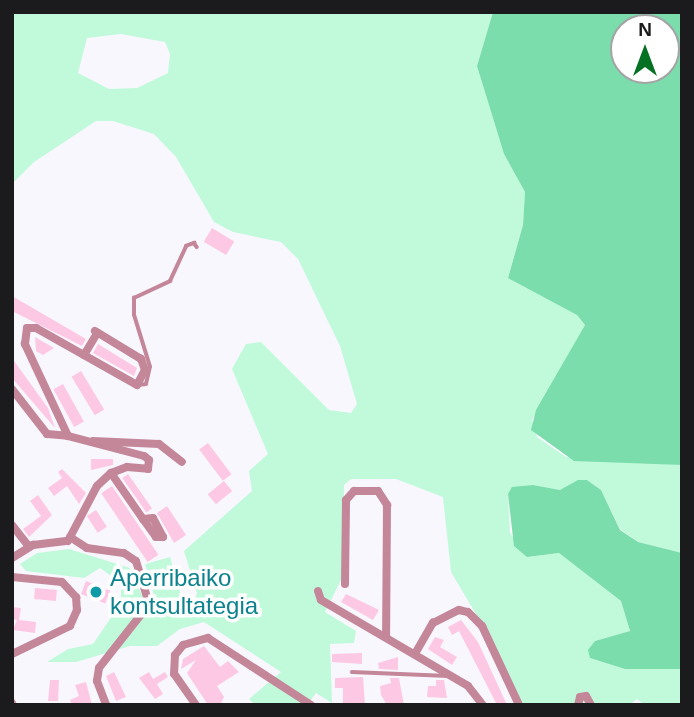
<!DOCTYPE html>
<style>
body{margin:0}
#map{position:relative;width:694px;height:717px;overflow:hidden;background:#f8f7fe;font-family:Arial,sans-serif}
div>[style]{position:absolute}
.green>*{inset:0;background:#c0fadb;transform-origin:0 0}
.forest>*{inset:0;background:#7bdcac}
.building>*{inset:0;background:#fcc8e4;transform-origin:0 0}
.lane>*{height:3.5px;margin:-1.75px;padding:0 1.75px;transform-origin:1.75px;border-radius:1.75px;background:#c48799}
.street>*{height:8px;margin:-4px;padding:0 4px;transform-origin:4px;border-radius:4px;background:#c48799}
.dots>*{width:19px;height:19px;translate:-50% -50%;box-sizing:border-box;border:4px solid #fff;border-radius:50%}
span{translate:-50% -50%;white-space:nowrap;text-align:center;line-height:1.15;-webkit-text-stroke:7px #fff;paint-order:stroke}
.culture-label{font-size:24px;color:#0d838f}
.left{translate:0 -50%;text-align:left}
.frame{position:absolute;inset:0;border:14px solid #1b1a1d;pointer-events:none}
.north{position:absolute;left:610px;top:14px;width:70px;height:70px;box-sizing:border-box;background:#fff;border:2px solid #a4a3a5;border-radius:50%;rotate:0deg;font-size:19px;font-weight:700;line-height:28px;text-align:center;color:#1b1a1d}
.north::after{content:'';display:block;margin:auto;width:24px;height:32px;background:#057123;clip-path:polygon(50% 0,100% 100%,50% 72%,0 100%)}
</style>
<div id="map">
<div class="green">
<i style="clip-path:polygon(evenodd,12px 12px,493px 12px,477px 66px,504px 154px,525px 192px,523px 225px,508px 277px,577px 315px,585px 325px,532px 420px,537px 437px,566px 457px,682px 465px,682px 553px,638px 542px,620px 529px,601px 490px,587px 480px,560px 490px,533px 485px,512px 488px,508px 495px,510px 533px,527px 557px,559px 553px,621px 601px,630px 631px,595px 641px,590px 658px,625px 669px,682px 669px,682px 705px,645px 705px,637px 699px,629px 705px,520px 705px,483px 626px,451px 572px,443px 497px,396px 479px,351px 479px,344px 485px,342px 578px,325px 612px,356px 631px,354px 643px,330px 644px,332px 703px,316px 693px,307px 705px,255px 705px,249px 699px,281px 672px,204px 622px,180px 629px,157px 646px,130px 646px,76px 662px,47px 662px,68px 649px,93px 644px,121px 603px,121px 583px,100px 568px,84px 578px,26px 571px,20px 564px,37px 553px,69px 549px,130px 568px,152px 618px,194px 604px,197px 593px,184px 551px,252px 491px,249px 471px,268px 454px,232px 369px,246px 344px,261px 342px,329px 410px,351px 413px,357px 404px,340px 346px,298px 259px,281px 242px,233px 232px,214px 222px,176px 157px,154px 134px,113px 121px,96px 121px,34px 162px,12px 184px,12px 12px,121px 34px,165px 42px,170px 54px,168px 73px,137px 88px,109px 89px,78px 73px,87px 38px,121px 34px)"></i>
<i style="left:170px;top:557px;width:45px;height:26px;rotate:74deg"></i>
</div>
<div class="forest">
<i style="clip-path:polygon(evenodd,493px 12px,682px 12px,682px 465px,574px 461px,531px 430px,536px 410px,585px 325px,577px 315px,508px 278px,523px 225px,525px 192px,504px 154px,477px 66px,493px 12px,624px 28px,666px 28px,666px 70px,624px 70px,624px 28px)"></i>
<i style="clip-path:polygon(578px 480px,587px 480px,601px 490px,620px 530px,638px 542px,682px 553px,682px 669px,625px 669px,590px 658px,588px 650px,595px 641px,630px 631px,621px 601px,559px 553px,527px 557px,514px 546px,508px 494px,512px 487px,533px 485px,560px 490px)"></i>
</div>
<div class="building">
<i style="left:212px;top:228px;width:26px;height:16px;rotate:31deg"></i>
<i style="clip-path:polygon(12px 296px,86px 339px,82px 346px,12px 311px)"></i>
<i style="clip-path:polygon(35px 337px,54px 348px,43px 355px,36px 351px)"></i>
<i style="clip-path:polygon(98px 344px,137px 368px,134px 376px,93px 353px)"></i>
<i style="clip-path:polygon(12px 358px,48px 408px,55px 428px,12px 378px)"></i>
<i style="left:81px;top:371px;width:45px;height:11px;rotate:59deg"></i>
<i style="left:63px;top:384px;width:43px;height:11px;rotate:61deg"></i>
<i style="left:208px;top:443px;width:39px;height:11px;rotate:53deg"></i>
<i style="clip-path:polygon(91px 459px,113px 459px,113px 465px,91px 470px)"></i>
<i style="clip-path:polygon(62px 469px,86px 493px,79px 504px,67px 486px,54px 496px,48px 488px,62px 478px,58px 472px)"></i>
<i style="left:128px;top:474px;width:42px;height:7px;rotate:55deg"></i>
<i style="left:224px;top:481px;width:13px;height:21px;rotate:51deg"></i>
<i style="left:112px;top:486px;width:83px;height:13px;rotate:56deg"></i>
<i style="clip-path:polygon(38px 495px,52px 515px,29px 537px,23px 529px,41px 516px,30px 501px)"></i>
<i style="clip-path:polygon(167px 506px,186px 535px,174px 543px,157px 513px)"></i>
<i style="left:96px;top:510px;width:20px;height:11px;rotate:57deg"></i>
<i style="left:86px;top:581px;width:26px;height:14px;rotate:21deg"></i>
<i style="left:35px;top:588px;width:22px;height:11px;rotate:5deg"></i>
<i style="clip-path:polygon(346px 594px,379px 610px,373px 620px,341px 602px)"></i>
<i style="clip-path:polygon(12px 607px,21px 608px,19px 620px,36px 622px,35px 633px,13px 630px,17px 620px,12px 619px)"></i>
<i style="clip-path:polygon(461px 620px,478px 642px,507px 705px,497px 705px,459px 631px,452px 635px,448px 627px)"></i>
<i style="clip-path:polygon(435px 637px,444px 640px,440px 647px,457px 657px,452px 665px,428px 649px)"></i>
<i style="clip-path:polygon(204px 646px,220px 667px,228px 661px,239px 672px,217px 686px,224px 697px,220px 705px,208px 705px,187px 673px,196px 660px,181px 669px,183px 659px)"></i>
<i style="clip-path:polygon(362px 653px,362px 664px,332px 662px,332px 654px)"></i>
<i style="clip-path:polygon(398px 657px,398px 670px,379px 669px,378px 663px)"></i>
<i style="clip-path:polygon(114px 672px,126px 697px,116px 701px,106px 676px)"></i>
<i style="clip-path:polygon(149px 672px,153px 679px,165px 672px,168px 677px,157px 684px,163px 694px,155px 699px,139px 678px)"></i>
<i style="clip-path:polygon(363px 677px,365px 705px,343px 703px,343px 688px,335px 688px,335px 678px)"></i>
<i style="clip-path:polygon(390px 678px,399px 678px,404px 705px,387px 705px,381px 695px,380px 686px,391px 683px)"></i>
<i style="clip-path:polygon(50px 680px,59px 680px,58px 701px,48px 701px)"></i>
<i style="clip-path:polygon(436px 680px,444px 680px,447px 698px,427px 697px,428px 686px,436px 686px)"></i>
<i style="clip-path:polygon(86px 682px,92px 705px,72px 705px,70px 700px,79px 696px,75px 685px)"></i>
</div>
<div class="lane">
<i style="left:138px;top:385px;width:8px;rotate:-7deg"></i>
<i style="left:146px;top:384px;width:17px;rotate:-77deg"></i>
<i style="left:150px;top:367px;width:54px;rotate:-107.1deg"></i>
<i style="left:134px;top:315px;width:17px;rotate:-90deg"></i>
<i style="left:134px;top:298px;width:40px;rotate:-25deg"></i>
<i style="left:170px;top:281px;width:38px;rotate:-65deg"></i>
<i style="left:186px;top:246px;width:9px;rotate:-21deg"></i>
<i style="left:194px;top:243px;width:5px;rotate:53deg"></i>
<i style="left:352px;top:672px;width:96px;rotate:2.4deg"></i>
</div>
<div class="street">
<i style="left:84px;top:355px;width:26px;rotate:-59deg"></i>
<i style="left:12px;top:389px;width:57px;rotate:52.1deg"></i>
<i style="left:47px;top:434px;width:21px;rotate:5deg"></i>
<i style="left:93px;top:441px;width:66px;rotate:2.6deg"></i>
<i style="left:159px;top:444px;width:29px;rotate:38deg"></i>
<i style="left:111px;top:473px;width:56px;rotate:55.2deg"></i>
<i style="left:143px;top:519px;width:22px;rotate:54deg"></i>
<i style="left:156px;top:537px;width:7px"></i>
<i style="left:163px;top:537px;width:21px;rotate:-118deg"></i>
<i style="left:153px;top:518px;width:10px;rotate:174deg"></i>
<i style="left:12px;top:525px;width:28px;rotate:52deg"></i>
<i style="left:70px;top:537px;width:20px;rotate:33deg"></i>
<i style="left:87px;top:548px;width:37px;rotate:8deg"></i>
<i style="left:124px;top:553px;width:14px;rotate:34deg"></i>
<i style="left:136px;top:561px;width:39px;rotate:73deg"></i>
<i style="left:147px;top:598px;width:15px;rotate:106deg"></i>
<i style="left:143px;top:612px;width:71px;rotate:128.2deg"></i>
<i style="left:99px;top:668px;width:13px;rotate:99deg"></i>
<i style="left:97px;top:681px;width:26px;rotate:69deg"></i>
<i style="left:12px;top:558px;width:25px;rotate:-32deg"></i>
<i style="left:33px;top:545px;width:35px;rotate:-7deg"></i>
<i style="left:68px;top:541px;width:62px;rotate:-62.2deg"></i>
<i style="left:97px;top:486px;width:19px;rotate:-43deg"></i>
<i style="left:111px;top:473px;width:17px;rotate:-21deg"></i>
<i style="left:127px;top:467px;width:21px;rotate:5deg"></i>
<i style="left:148px;top:469px;width:9px;rotate:-84deg"></i>
<i style="left:149px;top:460px;width:6px;rotate:-141deg"></i>
<i style="left:144px;top:456px;width:79px;rotate:-165.3deg"></i>
<i style="left:68px;top:436px;width:102px;rotate:-115.1deg"></i>
<i style="left:25px;top:344px;width:16px;rotate:-83deg"></i>
<i style="left:27px;top:328px;width:9px"></i>
<i style="left:36px;top:328px;width:116px;rotate:29.4deg"></i>
<i style="left:137px;top:385px;width:17px;rotate:-62deg"></i>
<i style="left:145px;top:370px;width:12px;rotate:-110deg"></i>
<i style="left:141px;top:359px;width:54px;rotate:-148.7deg"></i>
<i style="left:12px;top:577px;width:50px;rotate:5.7deg"></i>
<i style="left:62px;top:582px;width:21px;rotate:47deg"></i>
<i style="left:76px;top:597px;width:13px;rotate:86deg"></i>
<i style="left:77px;top:610px;width:17px;rotate:114deg"></i>
<i style="left:70px;top:626px;width:64px;rotate:154.2deg"></i>
<i style="left:345px;top:584px;width:84px;rotate:-89.3deg"></i>
<i style="left:346px;top:500px;width:12px;rotate:-48deg"></i>
<i style="left:354px;top:491px;width:24px"></i>
<i style="left:378px;top:491px;width:17px;rotate:57deg"></i>
<i style="left:387px;top:505px;width:132px;rotate:90.4deg"></i>
<i style="left:318px;top:591px;width:9px;rotate:72deg"></i>
<i style="left:321px;top:600px;width:170px;rotate:30.3deg"></i>
<i style="left:468px;top:686px;width:24px;rotate:52deg"></i>
<i style="left:416px;top:652px;width:34px;rotate:-60deg"></i>
<i style="left:433px;top:623px;width:29px;rotate:-27deg"></i>
<i style="left:459px;top:610px;width:9px;rotate:13deg"></i>
<i style="left:468px;top:612px;width:20px;rotate:45deg"></i>
<i style="left:482px;top:626px;width:87px;rotate:64.9deg"></i>
<i style="left:12px;top:703px;width:2px;rotate:63deg"></i>
<i style="left:196px;top:705px;width:38px;rotate:-125deg"></i>
<i style="left:174px;top:674px;width:19px;rotate:-87deg"></i>
<i style="left:175px;top:655px;width:13px;rotate:-51deg"></i>
<i style="left:183px;top:645px;width:26px;rotate:-16deg"></i>
<i style="left:208px;top:638px;width:123px;rotate:33deg"></i>
<i style="left:578px;top:705px;width:8px;rotate:-76deg"></i>
<i style="left:580px;top:697px;width:6px;rotate:-9deg"></i>
<i style="left:586px;top:696px;width:10px;rotate:61deg"></i>
</div>
<div class="dots">
<i style="left:96px;top:592px;background:#0f9aa8"></i>
</div>
<div class="culture-label">
<span class="left" style="left:110px;top:592px">Aperribaiko<br>kontsultategia</span>
</div>
<div class="frame"></div>
<div class="north">N</div>
</div>
